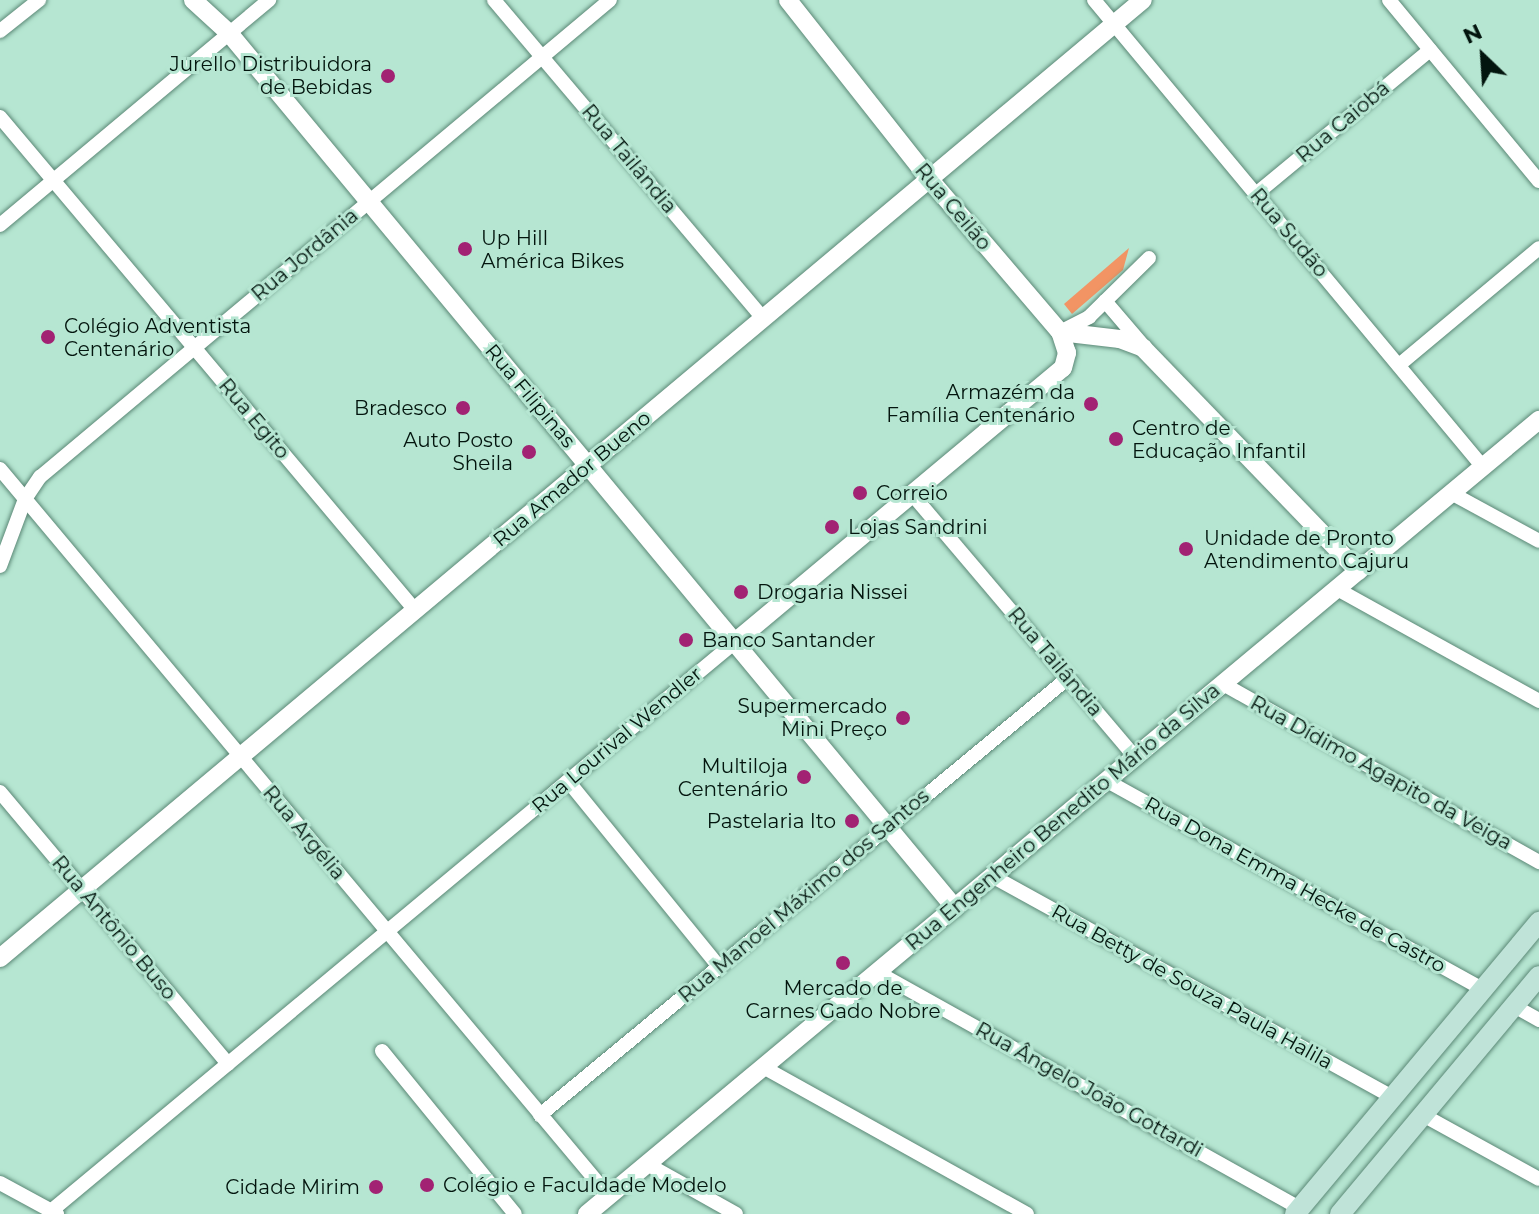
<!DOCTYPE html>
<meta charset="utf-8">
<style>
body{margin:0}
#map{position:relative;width:1539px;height:1214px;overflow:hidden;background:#b6e6d2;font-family:Montserrat,sans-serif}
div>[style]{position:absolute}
.green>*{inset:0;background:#f29464}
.roads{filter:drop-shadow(0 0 2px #5b8876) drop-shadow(0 0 2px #5b8876)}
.minor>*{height:14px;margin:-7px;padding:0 7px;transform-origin:7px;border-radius:7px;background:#fff}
.tertiary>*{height:18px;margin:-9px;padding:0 9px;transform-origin:9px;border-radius:9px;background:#fff}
.secondary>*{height:20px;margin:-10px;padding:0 10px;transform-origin:10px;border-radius:10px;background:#bfe3d8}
.dots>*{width:22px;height:22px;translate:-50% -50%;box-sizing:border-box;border:4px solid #b6e6d2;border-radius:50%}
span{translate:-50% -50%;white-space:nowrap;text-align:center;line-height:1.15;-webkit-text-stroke:6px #b6e6d2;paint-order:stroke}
.poi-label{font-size:20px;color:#03150e}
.right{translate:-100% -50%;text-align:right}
.left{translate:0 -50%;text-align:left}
.street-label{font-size:20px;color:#03150e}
.north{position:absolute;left:1443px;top:16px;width:80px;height:80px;-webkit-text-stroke:6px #b6e6d2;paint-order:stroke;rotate:335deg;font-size:22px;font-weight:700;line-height:32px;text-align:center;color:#03150e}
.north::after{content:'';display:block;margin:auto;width:28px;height:36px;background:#03150e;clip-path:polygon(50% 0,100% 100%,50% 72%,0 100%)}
</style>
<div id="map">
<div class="green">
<i style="clip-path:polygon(1129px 248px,1123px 270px,1072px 314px,1064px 304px)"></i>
</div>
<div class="roads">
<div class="minor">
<i style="left:494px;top:0;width:417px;rotate:49.8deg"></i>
<i style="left:1094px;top:0;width:608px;rotate:50.21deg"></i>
<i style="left:1389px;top:0;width:235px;rotate:50.4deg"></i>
<i style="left:0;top:31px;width:50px;rotate:-38.5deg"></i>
<i style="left:0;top:117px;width:644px;rotate:49.91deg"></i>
<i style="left:1256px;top:194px;width:226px;rotate:-39.6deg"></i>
<i style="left:0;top:225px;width:351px;rotate:-39.9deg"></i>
<i style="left:1105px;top:301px;width:63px;rotate:49.5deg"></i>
<i style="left:1060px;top:332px;width:33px;rotate:-27deg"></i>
<i style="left:1089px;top:317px;width:84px;rotate:-44.5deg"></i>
<i style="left:1399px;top:365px;width:182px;rotate:-39.9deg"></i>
<i style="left:0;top:469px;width:948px;rotate:50.05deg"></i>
<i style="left:1451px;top:493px;width:100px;rotate:28.6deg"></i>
<i style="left:912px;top:494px;width:345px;rotate:49.7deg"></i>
<i style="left:0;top:566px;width:72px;rotate:-69.5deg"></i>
<i style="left:25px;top:499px;width:27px;rotate:-56deg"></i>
<i style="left:40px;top:477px;width:743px;rotate:-39.92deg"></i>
<i style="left:1337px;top:589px;width:231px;rotate:29deg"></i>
<i style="left:1223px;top:684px;width:363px;rotate:29.4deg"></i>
<i style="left:568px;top:781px;width:240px;rotate:50.9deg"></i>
<i style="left:1107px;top:781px;width:430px;rotate:29deg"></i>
<i style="left:0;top:792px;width:355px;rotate:50deg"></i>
<i style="left:992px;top:876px;width:457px;rotate:28.9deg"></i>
<i style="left:877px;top:972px;width:484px;rotate:29.2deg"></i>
<i style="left:1514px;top:1006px;width:29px;rotate:29deg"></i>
<i style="left:382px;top:1051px;width:210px;rotate:50.8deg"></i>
<i style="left:763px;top:1067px;width:302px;rotate:29.1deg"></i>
<i style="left:540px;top:1115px;width:685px;rotate:-39.61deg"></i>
<i style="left:1423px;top:1115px;width:132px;rotate:28.9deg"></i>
<i style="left:647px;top:1164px;width:102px;rotate:29.3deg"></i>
<i style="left:0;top:1183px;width:65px;rotate:28.5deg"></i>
<i style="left:51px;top:1211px;width:890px;rotate:-39.76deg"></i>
</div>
<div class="tertiary">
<i style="left:193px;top:0;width:49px;rotate:42.5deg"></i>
<i style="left:229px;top:33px;width:1137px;rotate:50.32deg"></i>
<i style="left:1060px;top:332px;width:60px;rotate:6.7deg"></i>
<i style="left:1120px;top:339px;width:25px;rotate:21deg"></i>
<i style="left:1143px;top:348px;width:310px;rotate:46deg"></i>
<i style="left:735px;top:642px;width:427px;rotate:-39.9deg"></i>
<i style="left:1063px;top:368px;width:16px;rotate:-75deg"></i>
<i style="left:1067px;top:353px;width:22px;rotate:-108deg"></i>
<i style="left:1060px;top:332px;width:200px;rotate:-130.5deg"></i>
<i style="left:930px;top:180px;width:229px;rotate:-128.3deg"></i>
<i style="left:0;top:958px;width:1491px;rotate:-39.97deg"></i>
<i style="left:587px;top:1214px;width:1240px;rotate:-39.83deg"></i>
</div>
<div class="secondary">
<i style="left:1295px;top:1214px;width:381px;rotate:-50.1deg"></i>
<i style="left:1340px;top:1214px;width:310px;rotate:-50.1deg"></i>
</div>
</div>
<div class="dots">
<i style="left:388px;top:76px;background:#a22273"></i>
<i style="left:465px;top:249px;background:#a22273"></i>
<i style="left:48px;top:337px;background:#a22273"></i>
<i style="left:1091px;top:404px;background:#a22273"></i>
<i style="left:463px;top:408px;background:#a22273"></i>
<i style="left:1116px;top:439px;background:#a22273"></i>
<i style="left:529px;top:452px;background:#a22273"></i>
<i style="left:860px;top:493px;background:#a22273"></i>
<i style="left:832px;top:527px;background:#a22273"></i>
<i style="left:1186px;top:549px;background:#a22273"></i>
<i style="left:741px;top:592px;background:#a22273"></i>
<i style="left:686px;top:640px;background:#a22273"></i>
<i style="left:903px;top:718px;background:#a22273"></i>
<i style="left:804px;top:777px;background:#a22273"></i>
<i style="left:852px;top:821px;background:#a22273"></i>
<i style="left:843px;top:963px;background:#a22273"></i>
<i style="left:427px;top:1185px;background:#a22273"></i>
<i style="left:376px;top:1187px;background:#a22273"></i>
</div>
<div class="poi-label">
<span class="right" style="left:372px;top:76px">Jurello Distribuidora<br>de Bebidas</span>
<span class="left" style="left:481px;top:250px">Up Hill<br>América Bikes</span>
<span class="left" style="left:64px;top:338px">Colégio Adventista<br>Centenário</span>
<span class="right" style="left:1075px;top:404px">Armazém da<br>Família Centenário</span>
<span class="right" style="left:447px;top:408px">Bradesco</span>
<span class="left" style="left:1132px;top:440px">Centro de<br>Educação Infantil</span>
<span class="right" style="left:513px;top:452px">Auto Posto<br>Sheila</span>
<span class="left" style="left:876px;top:493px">Correio</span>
<span class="left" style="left:848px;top:527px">Lojas Sandrini</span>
<span class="left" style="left:1204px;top:550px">Unidade de Pronto<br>Atendimento Cajuru</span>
<span class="left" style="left:757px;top:592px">Drogaria Nissei</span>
<span class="left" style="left:702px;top:640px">Banco Santander</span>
<span class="right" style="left:887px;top:718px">Supermercado<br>Mini Preço</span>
<span class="right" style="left:788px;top:778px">Multiloja<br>Centenário</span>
<span class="right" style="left:836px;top:821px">Pastelaria Ito</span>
<span style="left:843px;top:1000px">Mercado de<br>Carnes Gado Nobre</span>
<span class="left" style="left:443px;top:1185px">Colégio e Faculdade Modelo</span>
<span class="right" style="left:360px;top:1187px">Cidade Mirim</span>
</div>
<div class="street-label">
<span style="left:1343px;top:122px;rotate:-40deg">Rua Caiobá</span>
<span style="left:629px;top:159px;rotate:50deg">Rua Tailândia</span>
<span style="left:953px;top:207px;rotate:50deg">Rua Ceilão</span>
<span style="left:1289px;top:233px;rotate:50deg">Rua Sudão</span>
<span style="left:305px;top:255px;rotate:-40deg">Rua Jordânia</span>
<span style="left:530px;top:396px;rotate:50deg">Rua Filipinas</span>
<span style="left:254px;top:419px;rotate:50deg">Rua Egito</span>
<span style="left:572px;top:479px;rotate:-40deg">Rua Amador Bueno</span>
<span style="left:1055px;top:662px;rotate:50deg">Rua Tailândia</span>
<span style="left:617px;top:740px;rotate:-40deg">Rua Lourival Wendler</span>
<span style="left:1381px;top:773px;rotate:29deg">Rua Dídimo Agapito da Veiga</span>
<span style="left:1063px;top:817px;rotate:-40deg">Rua Engenheiro Benedito Mário da Silva</span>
<span style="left:304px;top:833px;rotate:50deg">Rua Argélia</span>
<span style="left:1295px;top:885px;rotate:29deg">Rua Dona Emma Hecke de Castro</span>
<span style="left:804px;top:896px;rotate:-40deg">Rua Manoel Máximo dos Santos</span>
<span style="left:114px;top:928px;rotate:50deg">Rua Antônio Buso</span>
<span style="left:1192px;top:987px;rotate:29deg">Rua Betty de Souza Paula Halila</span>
<span style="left:1089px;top:1090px;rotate:29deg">Rua Ângelo João Gottardi</span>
</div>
<div class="north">N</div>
</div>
